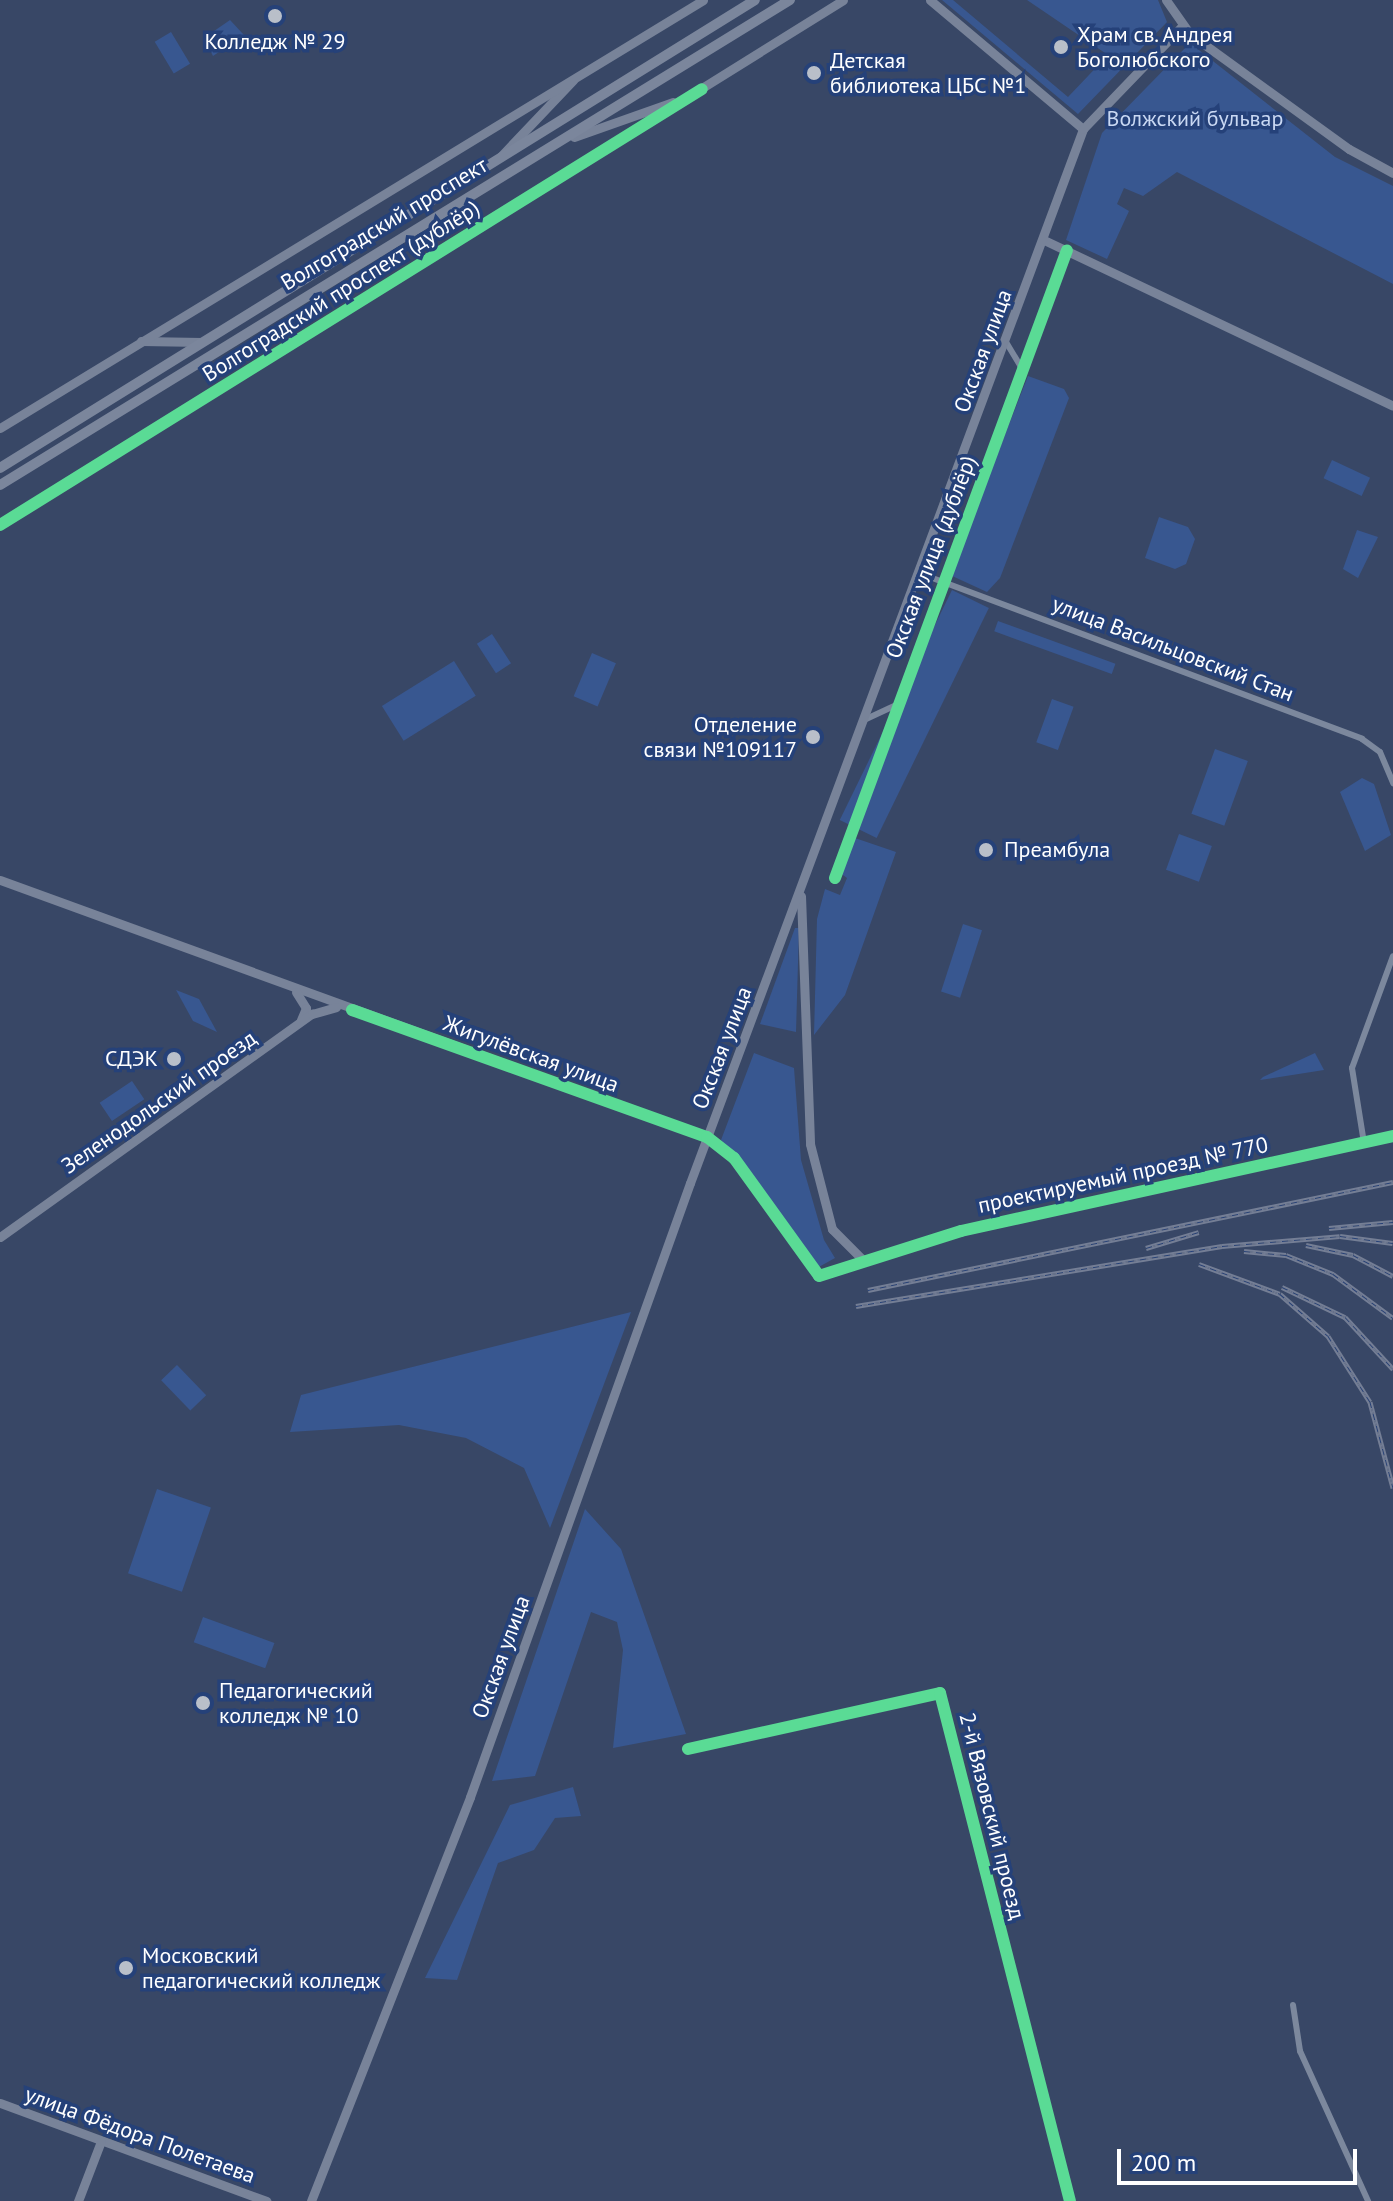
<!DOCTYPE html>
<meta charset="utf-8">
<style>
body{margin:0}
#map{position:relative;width:1393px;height:2201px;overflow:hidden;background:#384766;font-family:"PT Sans",sans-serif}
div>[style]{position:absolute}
.green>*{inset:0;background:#385790;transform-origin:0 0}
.street>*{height:6px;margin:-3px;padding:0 3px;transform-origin:3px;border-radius:3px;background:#7c889d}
.secondary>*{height:9px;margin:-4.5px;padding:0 4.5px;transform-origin:4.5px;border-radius:4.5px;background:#788399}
.primary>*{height:10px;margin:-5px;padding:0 5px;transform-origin:5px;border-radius:5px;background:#7b869c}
.rail>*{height:5px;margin-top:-2.5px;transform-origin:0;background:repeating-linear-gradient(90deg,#254179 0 6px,#747e95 0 12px);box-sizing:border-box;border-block:2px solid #747e95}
.cycleway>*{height:12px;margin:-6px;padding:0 6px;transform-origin:6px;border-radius:6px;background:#5adb95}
.dots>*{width:22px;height:22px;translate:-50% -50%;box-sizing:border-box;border:4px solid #254179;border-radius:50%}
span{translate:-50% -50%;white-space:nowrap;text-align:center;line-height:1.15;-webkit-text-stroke:7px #254179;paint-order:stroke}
.poi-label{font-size:22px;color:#fff}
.left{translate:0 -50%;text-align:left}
.right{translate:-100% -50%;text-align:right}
.park-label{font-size:22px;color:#c9d8f3}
.street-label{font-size:22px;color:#fff}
.scale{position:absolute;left:1117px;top:2149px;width:240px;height:36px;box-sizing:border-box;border:4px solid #fff;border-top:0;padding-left:10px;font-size:24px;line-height:28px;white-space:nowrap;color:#fff;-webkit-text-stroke:6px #254179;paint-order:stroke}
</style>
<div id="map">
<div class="green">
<i style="clip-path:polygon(942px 0,953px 0,1068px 97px,1108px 55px,1027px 0,1158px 0,1167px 22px,1078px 114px)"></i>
<i style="clip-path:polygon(230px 20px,244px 35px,213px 56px,204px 38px)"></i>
<i style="left:171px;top:32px;width:37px;height:19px;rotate:59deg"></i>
<i style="clip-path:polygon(1190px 43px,1335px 157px,1393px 186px,1393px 284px,1177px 172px,1143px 196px,1124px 188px,1117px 204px,1129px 211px,1107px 259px,1066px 240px,1102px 133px)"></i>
<i style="clip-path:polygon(1028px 376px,1064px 389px,1069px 398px,1000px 578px,987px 592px,950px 575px)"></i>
<i style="left:1332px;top:460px;width:42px;height:20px;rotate:25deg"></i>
<i style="clip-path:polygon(1159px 517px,1188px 527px,1195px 539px,1186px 564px,1175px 569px,1145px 558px)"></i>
<i style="clip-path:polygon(1357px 530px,1378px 537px,1358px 578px,1343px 569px)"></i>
<i style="left:952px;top:590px;width:41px;height:256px;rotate:26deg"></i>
<i style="left:998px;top:621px;width:125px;height:11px;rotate:20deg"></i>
<i style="left:492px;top:634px;width:35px;height:18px;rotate:57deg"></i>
<i style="left:592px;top:653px;width:26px;height:47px;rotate:23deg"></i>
<i style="left:454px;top:661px;width:41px;height:85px;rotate:58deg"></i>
<i style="left:1052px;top:699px;width:23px;height:46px;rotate:20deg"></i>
<i style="left:1215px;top:749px;width:35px;height:69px;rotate:20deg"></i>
<i style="clip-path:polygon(1362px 778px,1374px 784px,1391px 835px,1365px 851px,1340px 792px)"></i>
<i style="left:1179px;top:834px;width:35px;height:38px;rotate:20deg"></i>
<i style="clip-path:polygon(855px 838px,896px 852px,845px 995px,814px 1035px,817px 919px,825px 889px,840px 895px,847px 878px,839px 872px)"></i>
<i style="left:963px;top:924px;width:20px;height:71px;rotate:18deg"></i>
<i style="clip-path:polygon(795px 928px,799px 928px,796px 1032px,760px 1024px)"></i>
<i style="clip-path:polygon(176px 990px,199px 999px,217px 1032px,193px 1021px)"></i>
<i style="clip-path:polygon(754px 1053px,794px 1068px,801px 1160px,824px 1240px,835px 1258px,817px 1268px,721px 1140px)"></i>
<i style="clip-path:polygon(1315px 1053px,1324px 1070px,1260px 1080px,1263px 1077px)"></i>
<i style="left:132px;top:1081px;width:22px;height:39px;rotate:56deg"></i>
<i style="clip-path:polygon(631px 1312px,550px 1528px,524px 1468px,466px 1438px,399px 1425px,290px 1432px,301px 1395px)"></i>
<i style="left:177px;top:1365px;width:42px;height:22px;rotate:46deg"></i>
<i style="left:157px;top:1489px;width:57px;height:89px;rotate:19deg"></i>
<i style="clip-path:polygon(585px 1509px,621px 1549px,686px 1734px,613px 1748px,623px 1650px,617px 1622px,591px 1612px,535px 1776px,492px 1781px)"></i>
<i style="left:203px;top:1617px;width:76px;height:27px;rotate:20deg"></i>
<i style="clip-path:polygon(573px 1787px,581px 1816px,555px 1818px,534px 1850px,498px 1863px,457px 1980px,425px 1978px,510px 1805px)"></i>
</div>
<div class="street">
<i style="left:1006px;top:342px;width:33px;rotate:59deg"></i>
<i style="left:919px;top:573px;width:473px;rotate:20.5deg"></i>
<i style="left:1362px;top:739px;width:22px;rotate:36deg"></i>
<i style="left:1380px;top:752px;width:34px;rotate:67deg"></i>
<i style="left:864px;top:720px;width:35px;rotate:-25deg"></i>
<i style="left:835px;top:878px;width:669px;rotate:-69.72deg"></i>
<i style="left:1364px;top:1143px;width:76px;rotate:-99.1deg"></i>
<i style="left:1352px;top:1068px;width:119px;rotate:-69.9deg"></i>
<i style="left:688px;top:1749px;width:258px;rotate:-12.5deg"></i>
<i style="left:940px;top:1693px;width:524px;rotate:75.65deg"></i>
<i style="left:1293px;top:2005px;width:47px;rotate:81.3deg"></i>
<i style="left:1300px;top:2051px;width:165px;rotate:65.6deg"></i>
</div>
<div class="secondary">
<i style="left:930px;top:0;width:200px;rotate:40.1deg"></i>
<i style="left:1166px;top:0;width:42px;rotate:54.8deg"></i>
<i style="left:1190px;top:34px;width:196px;rotate:35.9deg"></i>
<i style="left:1349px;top:149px;width:50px;rotate:28.6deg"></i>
<i style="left:574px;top:137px;width:105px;rotate:-19.5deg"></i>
<i style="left:501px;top:156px;width:105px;rotate:-46.5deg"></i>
<i style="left:1044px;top:240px;width:386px;rotate:25.4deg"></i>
<i style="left:141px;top:341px;width:61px;rotate:0.9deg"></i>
<i style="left:0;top:428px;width:823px;rotate:-31.33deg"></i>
<i style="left:0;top:525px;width:993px;rotate:-31.91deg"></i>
<i style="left:0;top:880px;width:752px;rotate:19.98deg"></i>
<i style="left:707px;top:1137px;width:34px;rotate:38deg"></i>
<i style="left:734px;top:1158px;width:145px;rotate:54.2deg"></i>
<i style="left:819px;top:1276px;width:149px;rotate:-17.6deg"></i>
<i style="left:961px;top:1231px;width:442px;rotate:-12.4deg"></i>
<i style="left:801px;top:896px;width:248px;rotate:87.9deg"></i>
<i style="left:810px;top:1144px;width:88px;rotate:75.5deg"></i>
<i style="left:832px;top:1229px;width:45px;rotate:45deg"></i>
<i style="left:296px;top:992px;width:19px;rotate:58deg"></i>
<i style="left:306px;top:1008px;width:13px;rotate:113deg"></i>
<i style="left:0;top:1237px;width:384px;rotate:-35.6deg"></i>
<i style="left:312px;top:1014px;width:25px;rotate:-16deg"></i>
<i style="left:0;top:2103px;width:284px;rotate:20.2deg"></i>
<i style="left:78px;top:2201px;width:64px;rotate:-69deg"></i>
<i style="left:311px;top:2201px;width:434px;rotate:-68.5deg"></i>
<i style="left:470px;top:1797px;width:652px;rotate:-70.29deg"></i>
<i style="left:690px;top:1183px;width:1125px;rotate:-69.55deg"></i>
<i style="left:1083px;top:129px;width:141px;rotate:-46.1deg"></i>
</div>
<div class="primary">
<i style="left:0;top:468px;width:888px;rotate:-31.79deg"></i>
<i style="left:0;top:485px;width:927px;rotate:-31.55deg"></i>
</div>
<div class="rail">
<i style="left:1329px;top:1228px;width:64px;rotate:-5.4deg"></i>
<i style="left:1306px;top:1245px;width:48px;rotate:12deg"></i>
<i style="left:1353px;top:1255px;width:45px;rotate:27.7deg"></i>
<i style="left:1146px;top:1248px;width:55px;rotate:-16.8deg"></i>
<i style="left:1244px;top:1251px;width:42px;rotate:5.4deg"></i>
<i style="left:1286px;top:1255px;width:51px;rotate:22deg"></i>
<i style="left:1333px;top:1274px;width:74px;rotate:36.3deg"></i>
<i style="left:1199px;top:1264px;width:86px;rotate:20.3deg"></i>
<i style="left:1280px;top:1294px;width:64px;rotate:41.2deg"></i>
<i style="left:1328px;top:1336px;width:78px;rotate:57.5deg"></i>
<i style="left:1370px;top:1402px;width:89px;rotate:75deg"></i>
<i style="left:1282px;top:1287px;width:70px;rotate:25.5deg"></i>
<i style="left:1345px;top:1317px;width:71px;rotate:47.3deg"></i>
<i style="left:868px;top:1290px;width:536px;rotate:-11.62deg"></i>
<i style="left:856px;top:1306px;width:371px;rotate:-9.3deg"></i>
<i style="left:1222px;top:1246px;width:118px;rotate:-4.8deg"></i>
<i style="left:1340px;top:1236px;width:53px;rotate:7.5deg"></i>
</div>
<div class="cycleway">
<i style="left:0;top:525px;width:826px;rotate:-31.84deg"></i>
<i style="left:835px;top:878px;width:669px;rotate:-69.72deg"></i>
<i style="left:352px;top:1010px;width:377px;rotate:19.7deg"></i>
<i style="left:707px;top:1137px;width:34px;rotate:38deg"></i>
<i style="left:734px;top:1158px;width:145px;rotate:54.2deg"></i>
<i style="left:819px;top:1276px;width:149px;rotate:-17.6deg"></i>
<i style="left:961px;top:1231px;width:442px;rotate:-12.4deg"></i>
<i style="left:688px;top:1749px;width:258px;rotate:-12.5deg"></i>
<i style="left:940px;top:1693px;width:524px;rotate:75.65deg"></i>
</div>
<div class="dots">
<i style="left:275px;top:16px;background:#b9bfc9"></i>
<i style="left:1061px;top:47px;background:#b9bfc9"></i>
<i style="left:814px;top:73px;background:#b9bfc9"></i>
<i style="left:813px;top:737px;background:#b9bfc9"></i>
<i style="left:986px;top:850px;background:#b9bfc9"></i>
<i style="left:174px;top:1059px;background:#b9bfc9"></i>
<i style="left:203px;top:1703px;background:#b9bfc9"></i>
<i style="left:126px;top:1968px;background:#b9bfc9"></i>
</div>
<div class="poi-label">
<span class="left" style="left:1077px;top:47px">Храм св. Андрея<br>Боголюбского</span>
<span style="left:275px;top:42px">Колледж № 29</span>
<span class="left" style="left:830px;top:73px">Детская<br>библиотека ЦБС №1</span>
<span class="right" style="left:797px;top:737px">Отделение<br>связи №109117</span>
<span class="left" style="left:1004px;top:850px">Преамбула</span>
<span class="right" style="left:158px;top:1059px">СДЭК</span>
<span class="left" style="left:219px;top:1703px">Педагогический<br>колледж № 10</span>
<span class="left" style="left:142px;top:1968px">Московский<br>педагогический колледж</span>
</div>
<div class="park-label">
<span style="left:1195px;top:119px">Волжский бульвар</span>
</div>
<div class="street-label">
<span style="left:384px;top:224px;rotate:-31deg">Волгоградский проспект</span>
<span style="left:341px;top:291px;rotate:-32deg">Волгоградский проспект (дублёр)</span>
<span style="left:983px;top:351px;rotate:-70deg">Окская улица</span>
<span style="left:931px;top:557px;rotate:-69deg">Окская улица (дублёр)</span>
<span style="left:1173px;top:649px;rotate:21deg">улица Васильцовский Стан</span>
<span style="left:722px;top:1048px;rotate:-69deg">Окская улица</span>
<span style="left:531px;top:1054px;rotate:20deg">Жигулёвская улица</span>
<span style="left:159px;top:1102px;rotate:-35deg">Зеленодольский проезд</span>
<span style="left:1123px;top:1175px;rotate:-12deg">проектируемый проезд № 770</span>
<span style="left:501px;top:1657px;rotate:-70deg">Окская улица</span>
<span style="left:992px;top:1816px;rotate:76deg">2-й Вязовский проезд</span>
<span style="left:140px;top:2135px;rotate:20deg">улица Фёдора Полетаева</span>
</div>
<div class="scale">200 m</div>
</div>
